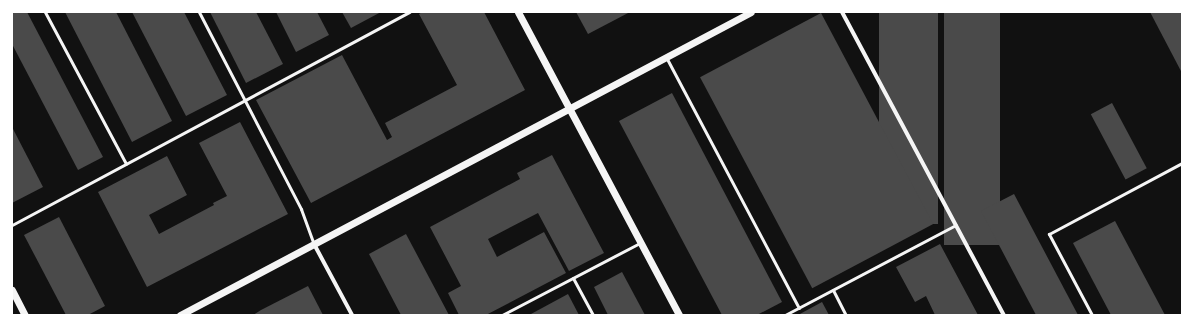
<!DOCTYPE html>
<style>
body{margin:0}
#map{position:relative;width:1194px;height:327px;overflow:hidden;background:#111;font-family:Inter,sans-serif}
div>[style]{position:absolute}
.building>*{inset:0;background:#4a4a4a;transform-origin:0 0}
.service>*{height:3px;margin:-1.5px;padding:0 1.5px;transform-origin:1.5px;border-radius:1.5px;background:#f5f5f5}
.minor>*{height:4px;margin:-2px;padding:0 2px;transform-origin:2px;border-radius:2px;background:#f5f5f5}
.tertiary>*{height:7px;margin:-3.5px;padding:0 3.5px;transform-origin:3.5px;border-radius:3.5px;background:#f5f5f5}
span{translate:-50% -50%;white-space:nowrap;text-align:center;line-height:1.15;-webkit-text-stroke:4px #fff;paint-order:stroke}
.frame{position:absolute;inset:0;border:13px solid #fff;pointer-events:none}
</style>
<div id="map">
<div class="building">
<i style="clip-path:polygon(12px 12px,27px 12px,103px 157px,78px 170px,12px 44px)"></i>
<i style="clip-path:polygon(65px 12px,116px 12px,172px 121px,132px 142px)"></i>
<i style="clip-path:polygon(132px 12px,184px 12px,227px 95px,186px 116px)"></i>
<i style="clip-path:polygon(210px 12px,256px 12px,283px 64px,246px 83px)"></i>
<i style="clip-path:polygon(276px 12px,317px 12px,329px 35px,296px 52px)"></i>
<i style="clip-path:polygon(342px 12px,381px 12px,351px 28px)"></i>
<i style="clip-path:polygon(422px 12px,484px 12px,525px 90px,311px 203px,256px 100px,342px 55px,387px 140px,392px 137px,385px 123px,457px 85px,419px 14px)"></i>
<i style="clip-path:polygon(576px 12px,630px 12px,588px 34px)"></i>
<i style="left:879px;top:12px;width:59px;height:212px"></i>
<i style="left:944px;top:12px;width:56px;height:233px"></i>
<i style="clip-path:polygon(1150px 12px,1182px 12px,1182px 73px)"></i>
<i style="left:821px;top:13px;width:239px;height:137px;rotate:62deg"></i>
<i style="clip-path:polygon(672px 93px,782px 302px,757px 315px,722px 315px,619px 121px)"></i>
<i style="left:1112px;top:103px;width:74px;height:24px;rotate:62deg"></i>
<i style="clip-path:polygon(240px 122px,288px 214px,147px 287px,98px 192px,167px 156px,187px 195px,149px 215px,159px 234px,214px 205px,213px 203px,227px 196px,199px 143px)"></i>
<i style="clip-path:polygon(12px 127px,43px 187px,12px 203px)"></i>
<i style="clip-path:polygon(552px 155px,604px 253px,569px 271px,538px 213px,488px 239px,497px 257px,544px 232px,566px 273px,486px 315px,459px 315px,448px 293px,461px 286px,430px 227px,520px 179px,517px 173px)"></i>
<i style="clip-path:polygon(1014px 194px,1078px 315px,1036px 315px,981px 211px)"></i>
<i style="clip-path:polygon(59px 217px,105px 306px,88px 315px,66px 315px,24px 235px)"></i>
<i style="clip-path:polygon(1115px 221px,1165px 315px,1111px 315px,1073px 243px)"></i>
<i style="clip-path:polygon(406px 234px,449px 315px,401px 315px,369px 254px)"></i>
<i style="clip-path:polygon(940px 244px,978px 315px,935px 315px,926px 296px,915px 302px,896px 267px)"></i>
<i style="clip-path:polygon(622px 272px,645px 315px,608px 315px,594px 287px)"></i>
<i style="clip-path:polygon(308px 286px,323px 315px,253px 315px,261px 310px)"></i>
<i style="clip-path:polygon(568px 294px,579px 315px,531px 315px,531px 314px)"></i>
<i style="clip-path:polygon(822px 302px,829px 315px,798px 315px)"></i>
</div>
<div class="service">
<i style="left:45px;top:12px;width:172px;rotate:61.9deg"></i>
<i style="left:199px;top:12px;width:222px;rotate:62.6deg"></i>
<i style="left:301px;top:209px;width:37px;rotate:70deg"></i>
<i style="left:666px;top:57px;width:284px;rotate:62.1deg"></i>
<i style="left:12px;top:225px;width:451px;rotate:-28.2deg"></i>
<i style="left:573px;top:278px;width:42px;rotate:61.6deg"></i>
<i style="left:833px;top:290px;width:28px;rotate:63deg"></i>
<i style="left:502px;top:315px;width:156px;rotate:-27.6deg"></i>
<i style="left:785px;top:315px;width:193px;rotate:-27.8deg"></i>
<i style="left:1092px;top:315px;width:92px;rotate:-118deg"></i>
<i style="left:1049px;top:234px;width:151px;rotate:-28.1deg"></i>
</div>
<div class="minor">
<i style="left:842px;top:12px;width:344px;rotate:61.9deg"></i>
<i style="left:314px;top:244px;width:81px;rotate:61.8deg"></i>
</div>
<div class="tertiary">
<i style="left:518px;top:12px;width:343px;rotate:62deg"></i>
<i style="left:12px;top:290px;width:28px;rotate:63deg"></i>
<i style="left:180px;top:315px;width:646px;rotate:-27.95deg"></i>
</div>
<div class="frame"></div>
</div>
